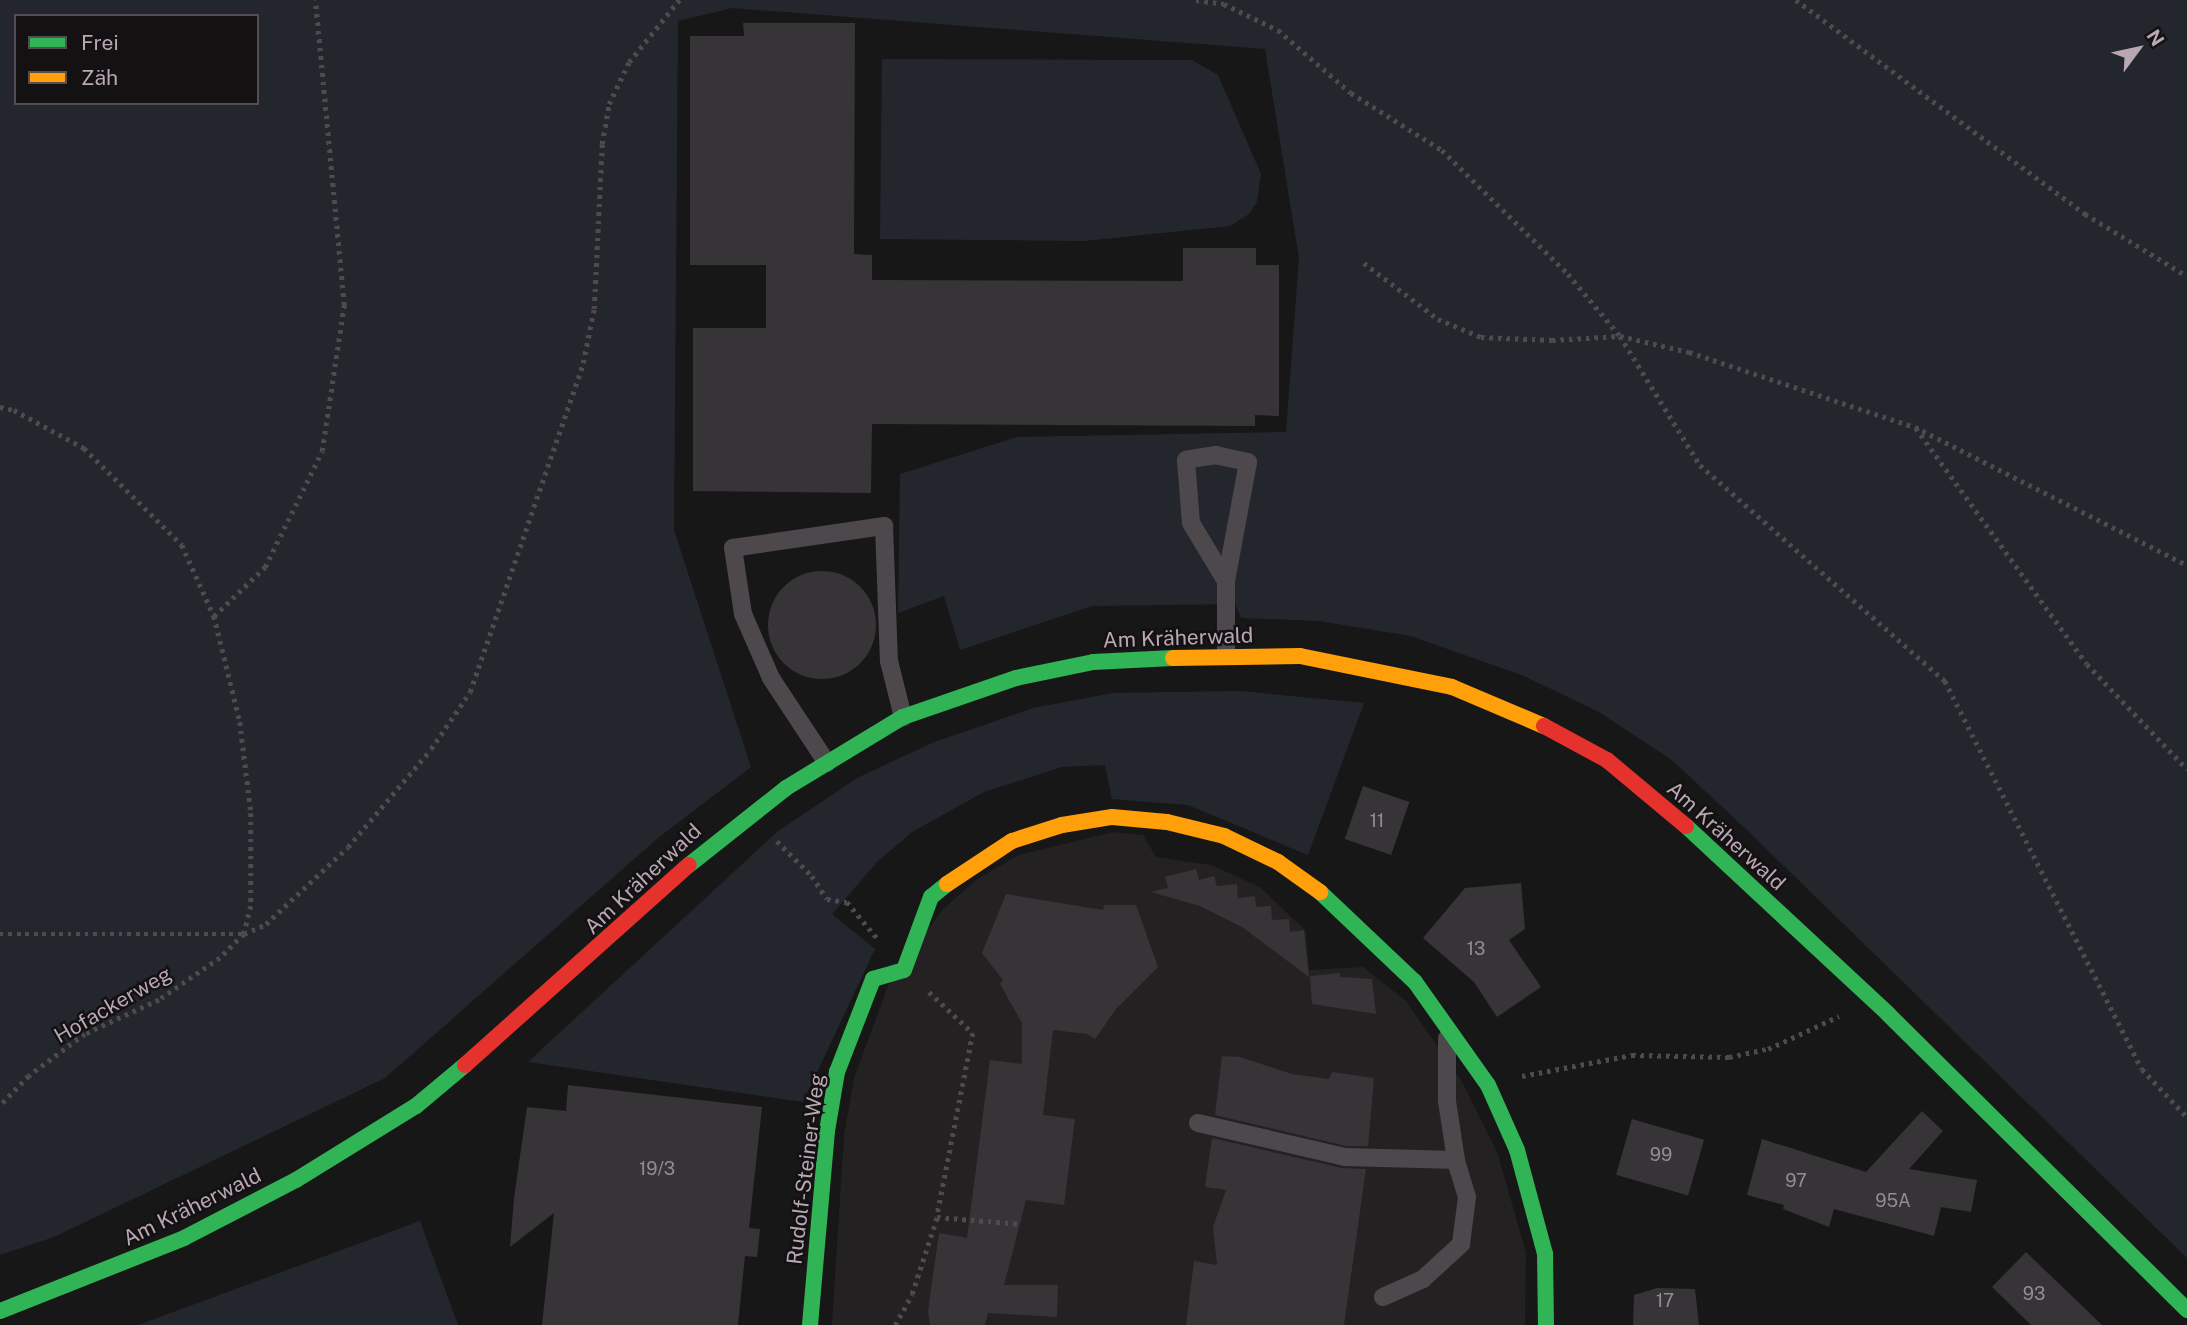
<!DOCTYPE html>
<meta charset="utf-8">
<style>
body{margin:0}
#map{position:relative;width:2187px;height:1325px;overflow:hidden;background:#171717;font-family:"Public Sans",sans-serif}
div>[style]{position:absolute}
.built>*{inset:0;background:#232121}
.green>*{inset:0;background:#23272d}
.building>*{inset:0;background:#363436;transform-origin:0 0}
.round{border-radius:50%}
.path>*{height:4.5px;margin-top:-2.25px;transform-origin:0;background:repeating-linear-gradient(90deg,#4f4a4e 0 3.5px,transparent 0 8.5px)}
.lane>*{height:18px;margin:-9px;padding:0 9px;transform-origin:9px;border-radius:9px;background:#4d484b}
.fast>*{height:16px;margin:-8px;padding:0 8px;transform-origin:8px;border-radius:8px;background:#30b455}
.slow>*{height:16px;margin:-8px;padding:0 8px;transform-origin:8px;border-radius:8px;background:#ff9f0a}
.jam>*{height:16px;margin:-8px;padding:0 8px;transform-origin:8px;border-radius:8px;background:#e5322d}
span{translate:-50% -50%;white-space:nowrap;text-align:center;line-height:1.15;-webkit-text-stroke:5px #131112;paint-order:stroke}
.number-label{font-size:18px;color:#988a94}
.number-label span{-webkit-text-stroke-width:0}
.street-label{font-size:21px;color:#b9a7b4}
.legend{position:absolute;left:14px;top:14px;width:245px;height:91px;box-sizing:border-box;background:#131112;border:2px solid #554d53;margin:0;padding:9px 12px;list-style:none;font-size:21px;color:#b9a7b4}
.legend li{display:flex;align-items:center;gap:14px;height:35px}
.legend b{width:35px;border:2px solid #554d53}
.north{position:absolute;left:2103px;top:14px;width:70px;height:70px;-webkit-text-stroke:5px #131112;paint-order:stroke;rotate:57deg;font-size:19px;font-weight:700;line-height:28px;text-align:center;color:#b9a7b4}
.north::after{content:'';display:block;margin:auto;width:24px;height:32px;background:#b9a7b4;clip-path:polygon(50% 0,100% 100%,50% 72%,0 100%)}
</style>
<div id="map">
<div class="built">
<i style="clip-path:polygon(1113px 832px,1143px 835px,1156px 857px,1211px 865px,1260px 887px,1306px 931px,1309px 970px,1363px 967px,1406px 1001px,1462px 1082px,1498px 1154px,1526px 1253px,1525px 1325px,832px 1325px,844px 1135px,854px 1078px,888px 986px,942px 910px,976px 880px,1019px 855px)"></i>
</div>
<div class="green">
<i style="clip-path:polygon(evenodd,0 0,2187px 0,2187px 1258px,1749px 832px,1672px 760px,1599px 712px,1524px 676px,1411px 636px,1319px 621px,1241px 618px,1235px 604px,1092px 606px,960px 650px,944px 596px,898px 613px,900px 474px,1017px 437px,1286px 432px,1299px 258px,1265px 49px,732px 8px,678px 21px,674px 530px,751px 767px,658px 838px,385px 1078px,54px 1237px,0 1255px,0 0,16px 16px,257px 16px,257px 103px,16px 103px,16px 16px)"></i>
<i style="clip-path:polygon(882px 59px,1192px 60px,1218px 75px,1261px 174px,1257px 202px,1249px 214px,1230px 226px,1084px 241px,880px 239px)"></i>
<i style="clip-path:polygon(1240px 691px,1364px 703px,1308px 855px,1188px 805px,1112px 799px,1105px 765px,1062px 767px,984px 792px,912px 832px,878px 861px,832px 914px,875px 949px,803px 1102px,528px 1062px,777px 832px,857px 778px,932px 743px,1033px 708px,1113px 693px)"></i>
<i style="clip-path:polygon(420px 1221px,458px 1325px,138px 1325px)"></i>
</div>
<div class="building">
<i style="clip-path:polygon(743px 23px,855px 23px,854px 254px,872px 255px,872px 280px,1183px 281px,1183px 248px,1256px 248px,1256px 265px,1279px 265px,1279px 416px,1255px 415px,1255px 426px,872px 424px,871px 493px,693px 491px,693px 328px,766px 328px,766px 265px,690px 265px,690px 36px,744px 36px)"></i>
<i class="round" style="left:768px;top:571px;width:108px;height:108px"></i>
<i style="left:1363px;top:786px;width:49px;height:56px;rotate:19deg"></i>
<i style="clip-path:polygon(1196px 869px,1199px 880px,1214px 876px,1217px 886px,1237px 884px,1238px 898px,1255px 896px,1256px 907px,1271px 906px,1272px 920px,1289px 919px,1290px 932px,1304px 930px,1309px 977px,1242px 927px,1200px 906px,1151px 892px,1168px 888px,1165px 877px)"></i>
<i style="clip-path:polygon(1521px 883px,1525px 929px,1509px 940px,1541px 987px,1497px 1017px,1474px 982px,1423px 938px,1465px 888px)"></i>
<i style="clip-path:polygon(1006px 894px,1103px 910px,1104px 905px,1136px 905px,1158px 967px,1116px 1009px,1095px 1039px,1087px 1034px,1053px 1030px,1043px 1115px,1075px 1119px,1064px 1205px,1026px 1200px,1004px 1285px,1058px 1285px,1057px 1317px,988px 1313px,985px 1325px,930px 1325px,928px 1311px,939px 1233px,967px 1238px,990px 1060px,1022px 1064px,1022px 1023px,1000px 984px,1003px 980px,982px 953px)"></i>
<i style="clip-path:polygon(1340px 973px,1340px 977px,1372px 979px,1376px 1014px,1312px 1004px,1310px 976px)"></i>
<i style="clip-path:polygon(1222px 1056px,1240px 1057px,1292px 1074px,1329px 1079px,1332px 1072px,1374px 1078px,1368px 1146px,1346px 1146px,1215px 1115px)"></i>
<i style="clip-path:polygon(568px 1085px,762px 1107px,749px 1228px,760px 1229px,757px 1257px,745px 1256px,738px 1325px,542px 1325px,554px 1213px,510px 1247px,514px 1198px,527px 1107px,566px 1111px)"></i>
<i style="clip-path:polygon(1922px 1111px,1943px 1131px,1909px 1169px,1977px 1180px,1971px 1212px,1941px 1207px,1934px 1236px,1834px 1209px,1829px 1227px,1783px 1209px,1784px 1205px,1747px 1195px,1762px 1139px,1866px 1172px)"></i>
<i style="left:1632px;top:1119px;width:75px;height:58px;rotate:16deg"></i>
<i style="clip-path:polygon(1212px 1138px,1342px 1168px,1366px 1169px,1344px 1325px,1186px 1325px,1194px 1261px,1217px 1265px,1213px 1227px,1226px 1190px,1205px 1187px)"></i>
<i style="clip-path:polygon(2026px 1252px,2102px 1325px,2031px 1325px,1992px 1287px)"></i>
<i style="clip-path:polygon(1657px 1288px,1695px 1289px,1699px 1325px,1633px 1325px,1634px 1295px)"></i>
</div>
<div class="path">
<i style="left:1196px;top:0;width:28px;rotate:8deg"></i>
<i style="left:1224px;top:4px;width:60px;rotate:25.7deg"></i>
<i style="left:1278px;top:30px;width:96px;rotate:40.8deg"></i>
<i style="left:1351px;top:93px;width:107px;rotate:32.1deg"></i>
<i style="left:1442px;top:150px;width:177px;rotate:44.5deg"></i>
<i style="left:1568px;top:274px;width:81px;rotate:50deg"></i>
<i style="left:1620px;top:336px;width:71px;rotate:13.1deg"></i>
<i style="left:1689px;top:352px;width:238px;rotate:18.4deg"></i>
<i style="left:1915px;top:427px;width:305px;rotate:26.9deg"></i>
<i style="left:1796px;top:0;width:360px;rotate:36.5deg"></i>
<i style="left:2085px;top:214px;width:119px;rotate:31.3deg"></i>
<i style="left:1364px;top:263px;width:93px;rotate:37.1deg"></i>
<i style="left:1438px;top:319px;width:47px;rotate:22.7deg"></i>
<i style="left:1481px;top:337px;width:71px;rotate:2.4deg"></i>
<i style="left:1552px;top:340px;width:68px;rotate:-3.4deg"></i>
<i style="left:1620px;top:336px;width:152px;rotate:58.2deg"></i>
<i style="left:1700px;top:465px;width:327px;rotate:41.4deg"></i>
<i style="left:1945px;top:681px;width:435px;rotate:63.1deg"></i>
<i style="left:2142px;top:1069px;width:66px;rotate:46.8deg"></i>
<i style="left:0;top:407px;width:14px;rotate:12deg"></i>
<i style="left:14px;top:410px;width:80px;rotate:28.5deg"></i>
<i style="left:84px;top:448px;width:138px;rotate:44.7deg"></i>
<i style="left:182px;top:545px;width:78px;rotate:65.7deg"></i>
<i style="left:214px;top:616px;width:109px;rotate:76.2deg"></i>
<i style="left:240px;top:722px;width:92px;rotate:83.1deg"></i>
<i style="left:251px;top:813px;width:93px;rotate:90deg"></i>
<i style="left:251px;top:906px;width:29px;rotate:104deg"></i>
<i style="left:244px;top:934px;width:34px;rotate:135deg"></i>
<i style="left:220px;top:958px;width:74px;rotate:145.5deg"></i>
<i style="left:159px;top:1000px;width:81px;rotate:155.3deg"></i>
<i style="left:85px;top:1034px;width:70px;rotate:143.1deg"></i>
<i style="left:29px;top:1076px;width:42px;rotate:134deg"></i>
<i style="left:1916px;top:428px;width:291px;rotate:54.1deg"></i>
<i style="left:2087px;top:664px;width:145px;rotate:46.4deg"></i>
<i style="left:214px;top:616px;width:71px;rotate:-43.9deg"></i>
<i style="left:265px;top:567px;width:129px;rotate:-63.8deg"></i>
<i style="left:322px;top:451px;width:148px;rotate:-81.4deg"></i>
<i style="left:344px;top:305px;width:306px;rotate:-95.4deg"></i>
<i style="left:777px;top:841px;width:49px;rotate:45deg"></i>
<i style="left:812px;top:876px;width:27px;rotate:57deg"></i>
<i style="left:827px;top:899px;width:20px;rotate:9deg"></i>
<i style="left:847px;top:902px;width:47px;rotate:50.2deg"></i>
<i style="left:0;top:934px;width:244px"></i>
<i style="left:244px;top:934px;width:24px;rotate:-24deg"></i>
<i style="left:266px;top:924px;width:112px;rotate:-43.2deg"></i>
<i style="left:348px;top:847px;width:128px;rotate:-49.7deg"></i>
<i style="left:431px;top:749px;width:69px;rotate:-55.6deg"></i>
<i style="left:470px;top:692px;width:348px;rotate:-71deg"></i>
<i style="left:583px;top:363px;width:55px;rotate:-78.5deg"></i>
<i style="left:594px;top:309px;width:165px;rotate:-87.2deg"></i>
<i style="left:602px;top:144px;width:41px;rotate:-80.1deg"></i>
<i style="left:609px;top:104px;width:47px;rotate:-64.5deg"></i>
<i style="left:629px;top:62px;width:80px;rotate:-51.1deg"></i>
<i style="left:929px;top:992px;width:60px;rotate:43deg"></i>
<i style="left:973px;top:1033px;width:187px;rotate:101.1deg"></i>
<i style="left:1522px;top:1076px;width:112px;rotate:-10.8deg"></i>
<i style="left:1632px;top:1055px;width:97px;rotate:1.2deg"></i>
<i style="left:1729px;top:1057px;width:40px;rotate:-12deg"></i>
<i style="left:1768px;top:1049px;width:78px;rotate:-24.9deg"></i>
<i style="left:895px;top:1325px;width:35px;rotate:-61deg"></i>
<i style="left:912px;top:1294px;width:81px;rotate:-72deg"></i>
<i style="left:937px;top:1217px;width:84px;rotate:4.8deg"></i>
</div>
<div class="lane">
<i style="left:1226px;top:655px;width:74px;rotate:-90deg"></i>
<i style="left:1226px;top:581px;width:121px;rotate:-79.5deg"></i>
<i style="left:1248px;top:462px;width:33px;rotate:-168deg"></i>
<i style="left:1216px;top:455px;width:30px;rotate:171deg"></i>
<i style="left:1186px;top:460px;width:63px;rotate:85.5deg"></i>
<i style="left:1191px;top:523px;width:68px;rotate:58.9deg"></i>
<i style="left:827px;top:763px;width:102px;rotate:-123.4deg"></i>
<i style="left:771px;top:678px;width:70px;rotate:-113.6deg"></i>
<i style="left:743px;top:614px;width:67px;rotate:-98.6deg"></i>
<i style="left:733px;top:548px;width:153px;rotate:-8.3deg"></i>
<i style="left:884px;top:526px;width:135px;rotate:87.9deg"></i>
<i style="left:889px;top:661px;width:58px;rotate:76deg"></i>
<i style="left:1198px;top:1123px;width:151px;rotate:13deg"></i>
<i style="left:1345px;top:1157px;width:111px;rotate:1.5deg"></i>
<i style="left:1456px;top:1160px;width:60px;rotate:-98.7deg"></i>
<i style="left:1447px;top:1101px;width:63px;rotate:-90deg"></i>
<i style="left:1383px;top:1297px;width:44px;rotate:-24.2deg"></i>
<i style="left:1423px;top:1279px;width:52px;rotate:-42.6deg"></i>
<i style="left:1461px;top:1244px;width:47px;rotate:-82.7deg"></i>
<i style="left:1467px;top:1197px;width:39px;rotate:-107deg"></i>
</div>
<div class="fast">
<i style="left:1686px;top:826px;width:276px;rotate:42.9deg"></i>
<i style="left:1888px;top:1014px;width:421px;rotate:44.7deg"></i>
<i style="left:689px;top:865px;width:124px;rotate:-38.4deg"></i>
<i style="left:786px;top:788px;width:137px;rotate:-31.3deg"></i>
<i style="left:903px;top:717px;width:120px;rotate:-19deg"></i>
<i style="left:1016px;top:678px;width:79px;rotate:-11.7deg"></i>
<i style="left:1093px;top:662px;width:80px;rotate:-2.9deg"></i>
<i style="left:1320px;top:892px;width:131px;rotate:43.5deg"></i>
<i style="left:1415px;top:982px;width:126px;rotate:54.7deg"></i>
<i style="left:1488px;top:1085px;width:71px;rotate:66deg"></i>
<i style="left:1517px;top:1150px;width:108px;rotate:74.9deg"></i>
<i style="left:1545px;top:1254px;width:71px;rotate:89.2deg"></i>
<i style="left:0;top:1311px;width:198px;rotate:-21.6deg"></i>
<i style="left:184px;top:1238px;width:126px;rotate:-27.4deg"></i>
<i style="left:296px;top:1180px;width:141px;rotate:-31.7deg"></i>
<i style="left:416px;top:1106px;width:64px;rotate:-39.9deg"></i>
<i style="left:810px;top:1325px;width:195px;rotate:-85deg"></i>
<i style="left:827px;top:1131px;width:60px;rotate:-80.4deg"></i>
<i style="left:837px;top:1072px;width:100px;rotate:-68.8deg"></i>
<i style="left:873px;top:979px;width:32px;rotate:-16deg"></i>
<i style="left:904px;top:970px;width:78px;rotate:-69.7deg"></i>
<i style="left:931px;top:897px;width:21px;rotate:-39deg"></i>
</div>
<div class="slow">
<i style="left:1173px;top:658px;width:127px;rotate:-0.9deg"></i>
<i style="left:1300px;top:656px;width:155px;rotate:11.5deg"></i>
<i style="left:1452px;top:687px;width:100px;rotate:23deg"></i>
<i style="left:947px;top:884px;width:78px;rotate:-33.5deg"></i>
<i style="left:1012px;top:841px;width:52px;rotate:-17.7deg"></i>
<i style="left:1062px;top:825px;width:51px;rotate:-9.1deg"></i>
<i style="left:1112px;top:817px;width:55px;rotate:5.2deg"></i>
<i style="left:1167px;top:822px;width:59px;rotate:13.8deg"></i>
<i style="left:1224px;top:836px;width:60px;rotate:25.7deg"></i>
<i style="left:1278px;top:862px;width:52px;rotate:35.5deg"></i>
</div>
<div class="jam">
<i style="left:1544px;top:726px;width:72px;rotate:28.4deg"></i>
<i style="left:1607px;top:760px;width:103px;rotate:39.9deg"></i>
<i style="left:465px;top:1065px;width:300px;rotate:-41.8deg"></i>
</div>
<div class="number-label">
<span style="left:1377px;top:821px">11</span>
<span style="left:1476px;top:949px">13</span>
<span style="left:1661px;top:1155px">99</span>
<span style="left:657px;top:1169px">19/3</span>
<span style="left:1796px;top:1181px">97</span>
<span style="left:1893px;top:1201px">95A</span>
<span style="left:2034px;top:1294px">93</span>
<span style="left:1665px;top:1301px">17</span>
</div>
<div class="street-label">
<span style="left:1178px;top:638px;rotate:-2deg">Am Kräherwald</span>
<span style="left:1726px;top:836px;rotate:42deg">Am Kräherwald</span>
<span style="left:643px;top:879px;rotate:-43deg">Am Kräherwald</span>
<span style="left:113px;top:1005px;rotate:-30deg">Hofackerweg</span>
<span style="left:806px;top:1169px;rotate:-83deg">Rudolf-Steiner-Weg</span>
<span style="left:192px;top:1207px;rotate:-26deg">Am Kräherwald</span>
</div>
<ul class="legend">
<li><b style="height:9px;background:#30b455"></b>Frei</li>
<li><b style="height:9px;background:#ff9f0a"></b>Zäh</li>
</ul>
<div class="north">N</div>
</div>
